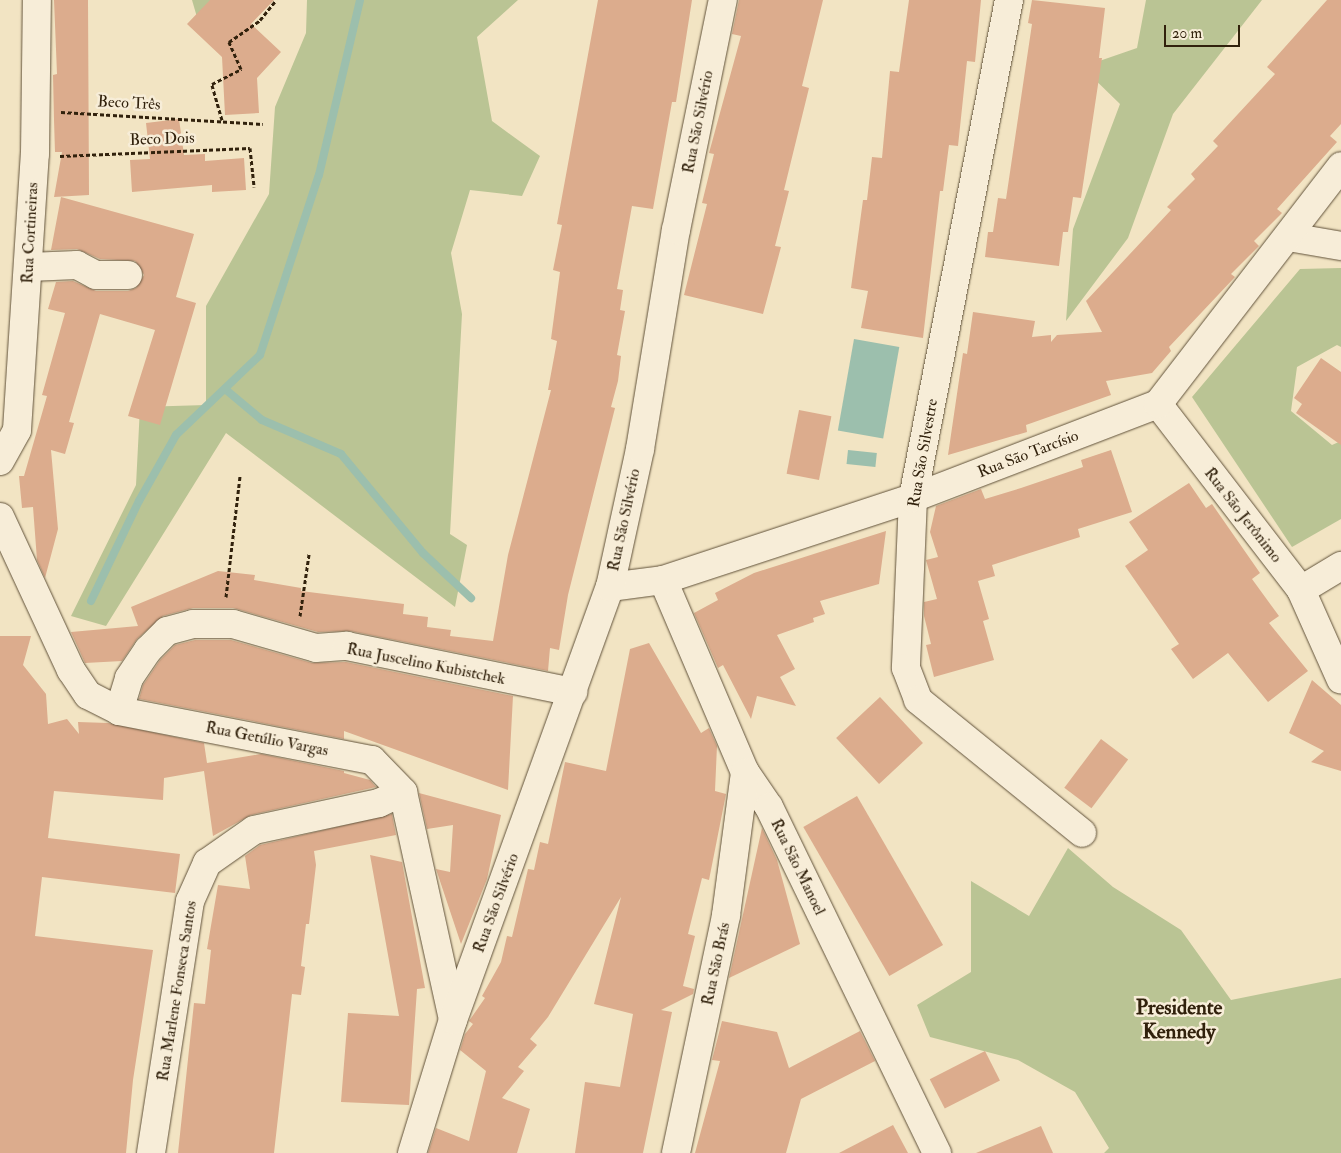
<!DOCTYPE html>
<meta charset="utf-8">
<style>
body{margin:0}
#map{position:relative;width:1341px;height:1153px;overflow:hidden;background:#f2e4c3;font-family:"IM FELL Double Pica",serif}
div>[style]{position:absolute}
.green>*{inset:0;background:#bac494}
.water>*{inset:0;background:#9cbfad;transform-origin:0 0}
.stream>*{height:8px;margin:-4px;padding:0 4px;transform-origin:4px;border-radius:4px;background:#9cbfad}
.building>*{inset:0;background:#dcac8d;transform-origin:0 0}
.path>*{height:3px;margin-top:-1.5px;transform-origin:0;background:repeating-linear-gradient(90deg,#31210c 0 4px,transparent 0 6.5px)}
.roads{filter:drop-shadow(0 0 1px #61523a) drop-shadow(0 0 1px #61523a)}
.minor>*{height:28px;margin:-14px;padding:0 14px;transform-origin:14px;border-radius:14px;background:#f7edd8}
span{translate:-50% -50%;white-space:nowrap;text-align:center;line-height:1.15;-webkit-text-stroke:5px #f7edd8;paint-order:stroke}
.street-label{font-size:16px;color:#31210c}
.district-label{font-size:21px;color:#31210c;font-weight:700}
.scale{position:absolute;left:1164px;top:25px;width:76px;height:22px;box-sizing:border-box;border:2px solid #31210c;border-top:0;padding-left:6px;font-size:15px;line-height:18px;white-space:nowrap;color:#31210c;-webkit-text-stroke:4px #f7edd8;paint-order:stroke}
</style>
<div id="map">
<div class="green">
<i style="clip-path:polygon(192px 0,214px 0,199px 24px)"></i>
<i style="clip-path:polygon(307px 0,518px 0,477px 37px,492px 121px,540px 156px,522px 196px,470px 190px,451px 253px,462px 314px,450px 534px,467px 545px,455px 607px,226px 433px,106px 626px,71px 616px,136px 485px,140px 407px,206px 405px,206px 306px,269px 194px,275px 107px,306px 33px)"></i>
<i style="clip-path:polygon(1146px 0,1262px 0,1173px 114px,1128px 238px,1066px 321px,1073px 229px,1120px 104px,1082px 67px,1137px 48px)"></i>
<i style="clip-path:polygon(1341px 268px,1341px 347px,1337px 345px,1297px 367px,1291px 411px,1332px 445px,1341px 441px,1341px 519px,1292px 547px,1192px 397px,1300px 269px)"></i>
<i style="clip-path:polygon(1068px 848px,1113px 887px,1181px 930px,1231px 1000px,1341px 978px,1341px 1153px,1104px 1153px,1109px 1148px,1075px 1092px,1018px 1060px,930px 1037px,917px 1005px,971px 972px,971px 881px,1029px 916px)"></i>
</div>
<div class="water">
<i style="left:854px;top:339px;width:46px;height:93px;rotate:10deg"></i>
<i style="left:848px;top:450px;width:29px;height:14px;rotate:6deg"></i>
</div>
<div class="stream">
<i style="left:225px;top:389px;width:48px;rotate:40deg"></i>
<i style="left:262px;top:420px;width:86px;rotate:23.3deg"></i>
<i style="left:341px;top:454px;width:129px;rotate:50.4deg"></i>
<i style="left:423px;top:553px;width:66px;rotate:43.2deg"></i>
<i style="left:91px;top:601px;width:111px;rotate:-64.4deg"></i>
<i style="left:139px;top:501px;width:76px;rotate:-60.7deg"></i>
<i style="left:176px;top:435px;width:116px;rotate:-43.6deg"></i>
<i style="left:260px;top:355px;width:189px;rotate:-71.9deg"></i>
<i style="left:319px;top:175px;width:180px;rotate:-76.8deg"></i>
</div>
<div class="building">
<i style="clip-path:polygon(54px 0,88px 0,89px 195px,54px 197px,62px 152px,55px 152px,54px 120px,53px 75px,57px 74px)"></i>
<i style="clip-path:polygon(210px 0,274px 0,251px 24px,281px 52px,257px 78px,259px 113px,225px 115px,222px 57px,187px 24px)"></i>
<i style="clip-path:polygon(598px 0,692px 0,676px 102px,672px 102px,653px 209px,632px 206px,617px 289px,623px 290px,620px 310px,625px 311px,617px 355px,621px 356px,618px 381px,611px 407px,615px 408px,568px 595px,559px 650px,550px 648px,548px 671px,350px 631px,318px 632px,233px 608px,193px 608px,163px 616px,137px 639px,122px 661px,85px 663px,71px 632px,138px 626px,131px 607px,218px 571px,255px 575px,254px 580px,301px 588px,301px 591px,404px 604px,403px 614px,428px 617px,427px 627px,451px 630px,450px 636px,493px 641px,508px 555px,551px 390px,548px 390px,557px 341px,551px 339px,560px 272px,553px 270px,562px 225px,557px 224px)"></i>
<i style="clip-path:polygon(739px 0,823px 0,802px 86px,809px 88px,784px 190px,789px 191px,775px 246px,781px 247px,763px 314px,684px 295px,707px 204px,702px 203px,714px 154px,709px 153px,741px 36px,732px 34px)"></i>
<i style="clip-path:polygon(909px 0,981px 0,975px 62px,967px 61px,958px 146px,949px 145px,943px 191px,940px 191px,923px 338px,861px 328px,868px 291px,851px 288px,863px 200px,867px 200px,872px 157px,882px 158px,890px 71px,899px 72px)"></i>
<i style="clip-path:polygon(1032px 0,1105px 8px,1099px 58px,1102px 58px,1081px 198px,1073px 197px,1068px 232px,1063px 232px,1059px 266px,985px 257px,988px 232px,993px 232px,998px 198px,1006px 199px,1032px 24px,1028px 23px)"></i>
<i style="clip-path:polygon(1327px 0,1341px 0,1341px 124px,1330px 136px,1337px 142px,1277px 209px,1282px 213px,1254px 241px,1259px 246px,1231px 274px,1235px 277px,1169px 347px,1171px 351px,1152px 373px,1106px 381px,1111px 395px,1026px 425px,1027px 432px,948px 455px,963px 353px,967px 354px,973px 312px,1035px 321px,1032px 337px,1051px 335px,1051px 342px,1057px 335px,1102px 332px,1086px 301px,1171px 210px,1167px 207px,1195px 179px,1191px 174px,1218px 146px,1213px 141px,1275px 74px,1267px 67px)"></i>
<i style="clip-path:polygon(179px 119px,184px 155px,205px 154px,205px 161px,244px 158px,246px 190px,212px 192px,212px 185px,132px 192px,130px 160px,150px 159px,146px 123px)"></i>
<i style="clip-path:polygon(61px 197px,194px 234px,176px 297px,196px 303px,160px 425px,128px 416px,155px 330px,100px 314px,69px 422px,74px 423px,65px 454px,51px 450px,58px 529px,45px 578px,37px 560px,33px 507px,22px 508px,19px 476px,24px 476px,47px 396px,42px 395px,65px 313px,48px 309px,56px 282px,73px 281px,96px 291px,128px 291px,136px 288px,144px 275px,135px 261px,100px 259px,77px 249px,51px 250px)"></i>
<i style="clip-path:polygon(1321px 358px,1341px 372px,1341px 445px,1296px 413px,1302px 404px,1294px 398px)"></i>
<i style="left:799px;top:410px;width:33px;height:65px;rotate:11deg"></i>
<i style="clip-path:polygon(1111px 450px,1132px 512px,1078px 529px,1080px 537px,992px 565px,995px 576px,978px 581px,989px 619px,983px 621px,994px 660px,934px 677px,926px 645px,931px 644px,924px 616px,924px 602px,937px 599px,926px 560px,938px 557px,930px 532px,936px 506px,981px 489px,985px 499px,1021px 488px,1083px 467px,1081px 460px)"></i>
<i style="clip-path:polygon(1189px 483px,1206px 508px,1212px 504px,1260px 573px,1252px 579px,1279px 616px,1269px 623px,1308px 671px,1268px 702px,1228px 653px,1193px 679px,1171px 649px,1179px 644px,1125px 566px,1148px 550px,1129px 522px)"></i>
<i style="clip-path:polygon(886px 531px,879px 584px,820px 601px,825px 614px,813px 618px,814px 622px,777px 635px,795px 669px,780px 677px,796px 706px,757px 696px,751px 719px,723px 665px,718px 668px,694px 613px,718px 600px,715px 593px,754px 573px)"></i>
<i style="clip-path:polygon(0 636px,31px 636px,23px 665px,46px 694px,48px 724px,67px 719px,79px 734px,78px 722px,108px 723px,204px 743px,207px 763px,261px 754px,344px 771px,344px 773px,370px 780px,376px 787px,251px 815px,213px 836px,204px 771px,164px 778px,163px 800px,54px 791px,48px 838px,180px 854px,175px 893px,42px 877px,35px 936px,153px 950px,133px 1080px,126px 1153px,0 1153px)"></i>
<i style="clip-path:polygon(195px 640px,231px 640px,312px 663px,346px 662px,513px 696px,508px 790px,344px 731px,344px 739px,139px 699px,143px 685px,160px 660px,175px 645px)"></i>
<i style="clip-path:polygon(649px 643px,701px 733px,709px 728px,717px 746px,715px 791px,726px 794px,709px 880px,702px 878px,688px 934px,695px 936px,683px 986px,694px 989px,693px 994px,661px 1010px,672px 1012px,643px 1153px,575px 1153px,585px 1082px,620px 1087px,633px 1014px,594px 1004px,621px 897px,548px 1017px,530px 1039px,537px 1045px,518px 1067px,524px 1071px,502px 1098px,530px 1109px,517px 1153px,428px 1153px,436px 1128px,469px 1141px,486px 1071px,460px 1050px,465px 1034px,473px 1024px,469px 1021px,485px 998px,482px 996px,501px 962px,507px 936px,512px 937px,528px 869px,534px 870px,540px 842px,548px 844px,565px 762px,606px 771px,630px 649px)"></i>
<i style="clip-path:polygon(1312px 680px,1341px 705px,1341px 771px,1311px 762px,1324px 751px,1289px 733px)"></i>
<i style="left:880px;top:697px;width:63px;height:60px;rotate:47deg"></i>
<i style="left:1101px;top:739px;width:34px;height:61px;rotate:37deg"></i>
<i style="clip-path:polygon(419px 793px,501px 815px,487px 879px,461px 944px,436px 869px,450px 872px,453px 825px,427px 829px)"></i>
<i style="left:857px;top:796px;width:172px;height:62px;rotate:60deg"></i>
<i style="clip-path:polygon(392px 814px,396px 835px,314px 851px,316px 865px,309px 924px,306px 924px,301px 966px,305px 967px,301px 995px,292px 994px,274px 1153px,178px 1153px,194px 1003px,205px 1004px,211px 950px,207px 949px,218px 885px,250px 889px,245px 856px,260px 845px)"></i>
<i style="clip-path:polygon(762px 828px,777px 860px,800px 944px,729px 978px)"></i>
<i style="clip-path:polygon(370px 855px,402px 862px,425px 988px,417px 989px,409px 1105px,341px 1102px,348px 1013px,399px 1016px)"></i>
<i style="clip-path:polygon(722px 1021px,777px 1032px,789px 1068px,860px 1031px,875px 1061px,801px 1099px,786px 1153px,695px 1153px,720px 1061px,712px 1060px)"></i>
<i style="left:985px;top:1051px;width:33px;height:62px;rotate:63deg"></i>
<i style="clip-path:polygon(893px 1125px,908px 1153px,839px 1153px)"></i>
<i style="clip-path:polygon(1041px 1126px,1053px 1153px,976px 1153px)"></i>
</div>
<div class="path">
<i style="left:61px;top:112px;width:202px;rotate:3.4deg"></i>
<i style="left:222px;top:120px;width:37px;rotate:-106deg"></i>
<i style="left:212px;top:84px;width:33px;rotate:-27deg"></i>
<i style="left:241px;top:69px;width:30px;rotate:-114deg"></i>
<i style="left:229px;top:42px;width:38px;rotate:-35deg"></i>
<i style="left:260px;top:20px;width:26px;rotate:-51deg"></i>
<i style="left:60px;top:156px;width:190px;rotate:-2.4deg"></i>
<i style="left:250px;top:148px;width:39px;rotate:84deg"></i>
<i style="left:226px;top:597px;width:122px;rotate:-83.4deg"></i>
<i style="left:300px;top:616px;width:63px;rotate:-81.7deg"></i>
</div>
<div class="roads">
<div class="minor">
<i style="left:1009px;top:0;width:507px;rotate:100.91deg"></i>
<i style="left:913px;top:498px;width:170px;rotate:92.4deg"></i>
<i style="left:906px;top:668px;width:34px;rotate:69deg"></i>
<i style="left:918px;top:700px;width:211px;rotate:39deg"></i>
<i style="left:1289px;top:237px;width:53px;rotate:9.8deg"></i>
<i style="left:29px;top:267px;width:48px;rotate:-2.4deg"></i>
<i style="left:77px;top:265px;width:21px;rotate:28deg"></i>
<i style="left:96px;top:275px;width:32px"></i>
<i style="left:1158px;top:404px;width:235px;rotate:52.4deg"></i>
<i style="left:1301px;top:590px;width:47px;rotate:-31deg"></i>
<i style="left:0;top:461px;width:35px;rotate:-61deg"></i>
<i style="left:17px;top:430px;width:277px;rotate:-86.3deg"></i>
<i style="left:35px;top:154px;width:154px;rotate:-89.3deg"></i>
<i style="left:0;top:517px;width:169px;rotate:65.1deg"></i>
<i style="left:71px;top:670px;width:30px;rotate:56deg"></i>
<i style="left:88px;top:695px;width:35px;rotate:27deg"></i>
<i style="left:119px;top:711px;width:258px;rotate:11deg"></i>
<i style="left:372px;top:760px;width:45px;rotate:45.9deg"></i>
<i style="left:403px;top:792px;width:233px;rotate:77.6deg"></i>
<i style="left:663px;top:580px;width:209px;rotate:66.9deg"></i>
<i style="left:745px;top:772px;width:42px;rotate:55.6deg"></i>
<i style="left:769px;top:807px;width:385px;rotate:64.1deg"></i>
<i style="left:610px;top:587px;width:53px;rotate:-7.5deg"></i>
<i style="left:663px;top:580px;width:263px;rotate:-18.2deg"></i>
<i style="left:913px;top:498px;width:262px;rotate:-21deg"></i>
<i style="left:1158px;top:404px;width:300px;rotate:-52.4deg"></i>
<i style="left:1301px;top:590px;width:98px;rotate:66deg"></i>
<i style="left:119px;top:711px;width:34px;rotate:-73deg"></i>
<i style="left:129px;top:678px;width:34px;rotate:-56deg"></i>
<i style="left:148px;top:650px;width:27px;rotate:-45deg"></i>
<i style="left:167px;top:631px;width:27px;rotate:-15deg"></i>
<i style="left:193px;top:624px;width:40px"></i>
<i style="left:233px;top:624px;width:86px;rotate:16.1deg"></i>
<i style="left:316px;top:648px;width:31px;rotate:-4deg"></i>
<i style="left:347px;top:646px;width:231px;rotate:11.5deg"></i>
<i style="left:151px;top:1153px;width:255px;rotate:-81.2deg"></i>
<i style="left:190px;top:901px;width:42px;rotate:-65.9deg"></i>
<i style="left:207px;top:863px;width:57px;rotate:-35.1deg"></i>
<i style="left:254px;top:830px;width:128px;rotate:-12.2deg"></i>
<i style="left:379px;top:803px;width:26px;rotate:-25deg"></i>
<i style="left:412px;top:1153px;width:139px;rotate:-72.9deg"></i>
<i style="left:453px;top:1020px;width:461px;rotate:-70.1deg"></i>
<i style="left:610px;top:587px;width:141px;rotate:-77.7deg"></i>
<i style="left:640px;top:449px;width:222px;rotate:-80.7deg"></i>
<i style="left:676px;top:230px;width:235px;rotate:-78.5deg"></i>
<i style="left:676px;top:1153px;width:243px;rotate:-78.1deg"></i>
<i style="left:726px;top:915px;width:144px;rotate:-82.4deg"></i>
</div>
</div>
<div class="street-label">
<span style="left:129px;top:103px;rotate:3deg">Beco Três</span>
<span style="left:698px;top:122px;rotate:-79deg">Rua São Silvério</span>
<span style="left:162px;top:139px;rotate:-2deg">Beco Dois</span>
<span style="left:30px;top:233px;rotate:-87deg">Rua Cortineiras</span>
<span style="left:923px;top:453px;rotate:-80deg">Rua São Silvestre</span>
<span style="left:1028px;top:454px;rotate:-21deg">Rua São Tarcísio</span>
<span style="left:1243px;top:515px;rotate:52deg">Rua São Jerônimo</span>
<span style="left:624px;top:520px;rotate:-78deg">Rua São Silvério</span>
<span style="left:426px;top:664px;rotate:11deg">Rua Juscelino Kubistchek</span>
<span style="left:267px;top:739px;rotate:11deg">Rua Getúlio Vargas</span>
<span style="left:798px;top:867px;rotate:64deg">Rua São Manoel</span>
<span style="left:496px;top:903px;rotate:-70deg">Rua São Silvério</span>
<span style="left:716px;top:964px;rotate:-78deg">Rua São Brás</span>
<span style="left:177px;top:991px;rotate:-81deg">Rua Marlene Fonseca Santos</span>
</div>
<div class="district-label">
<span style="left:1179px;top:1020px">Presidente<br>Kennedy</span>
</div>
<div class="scale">20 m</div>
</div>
